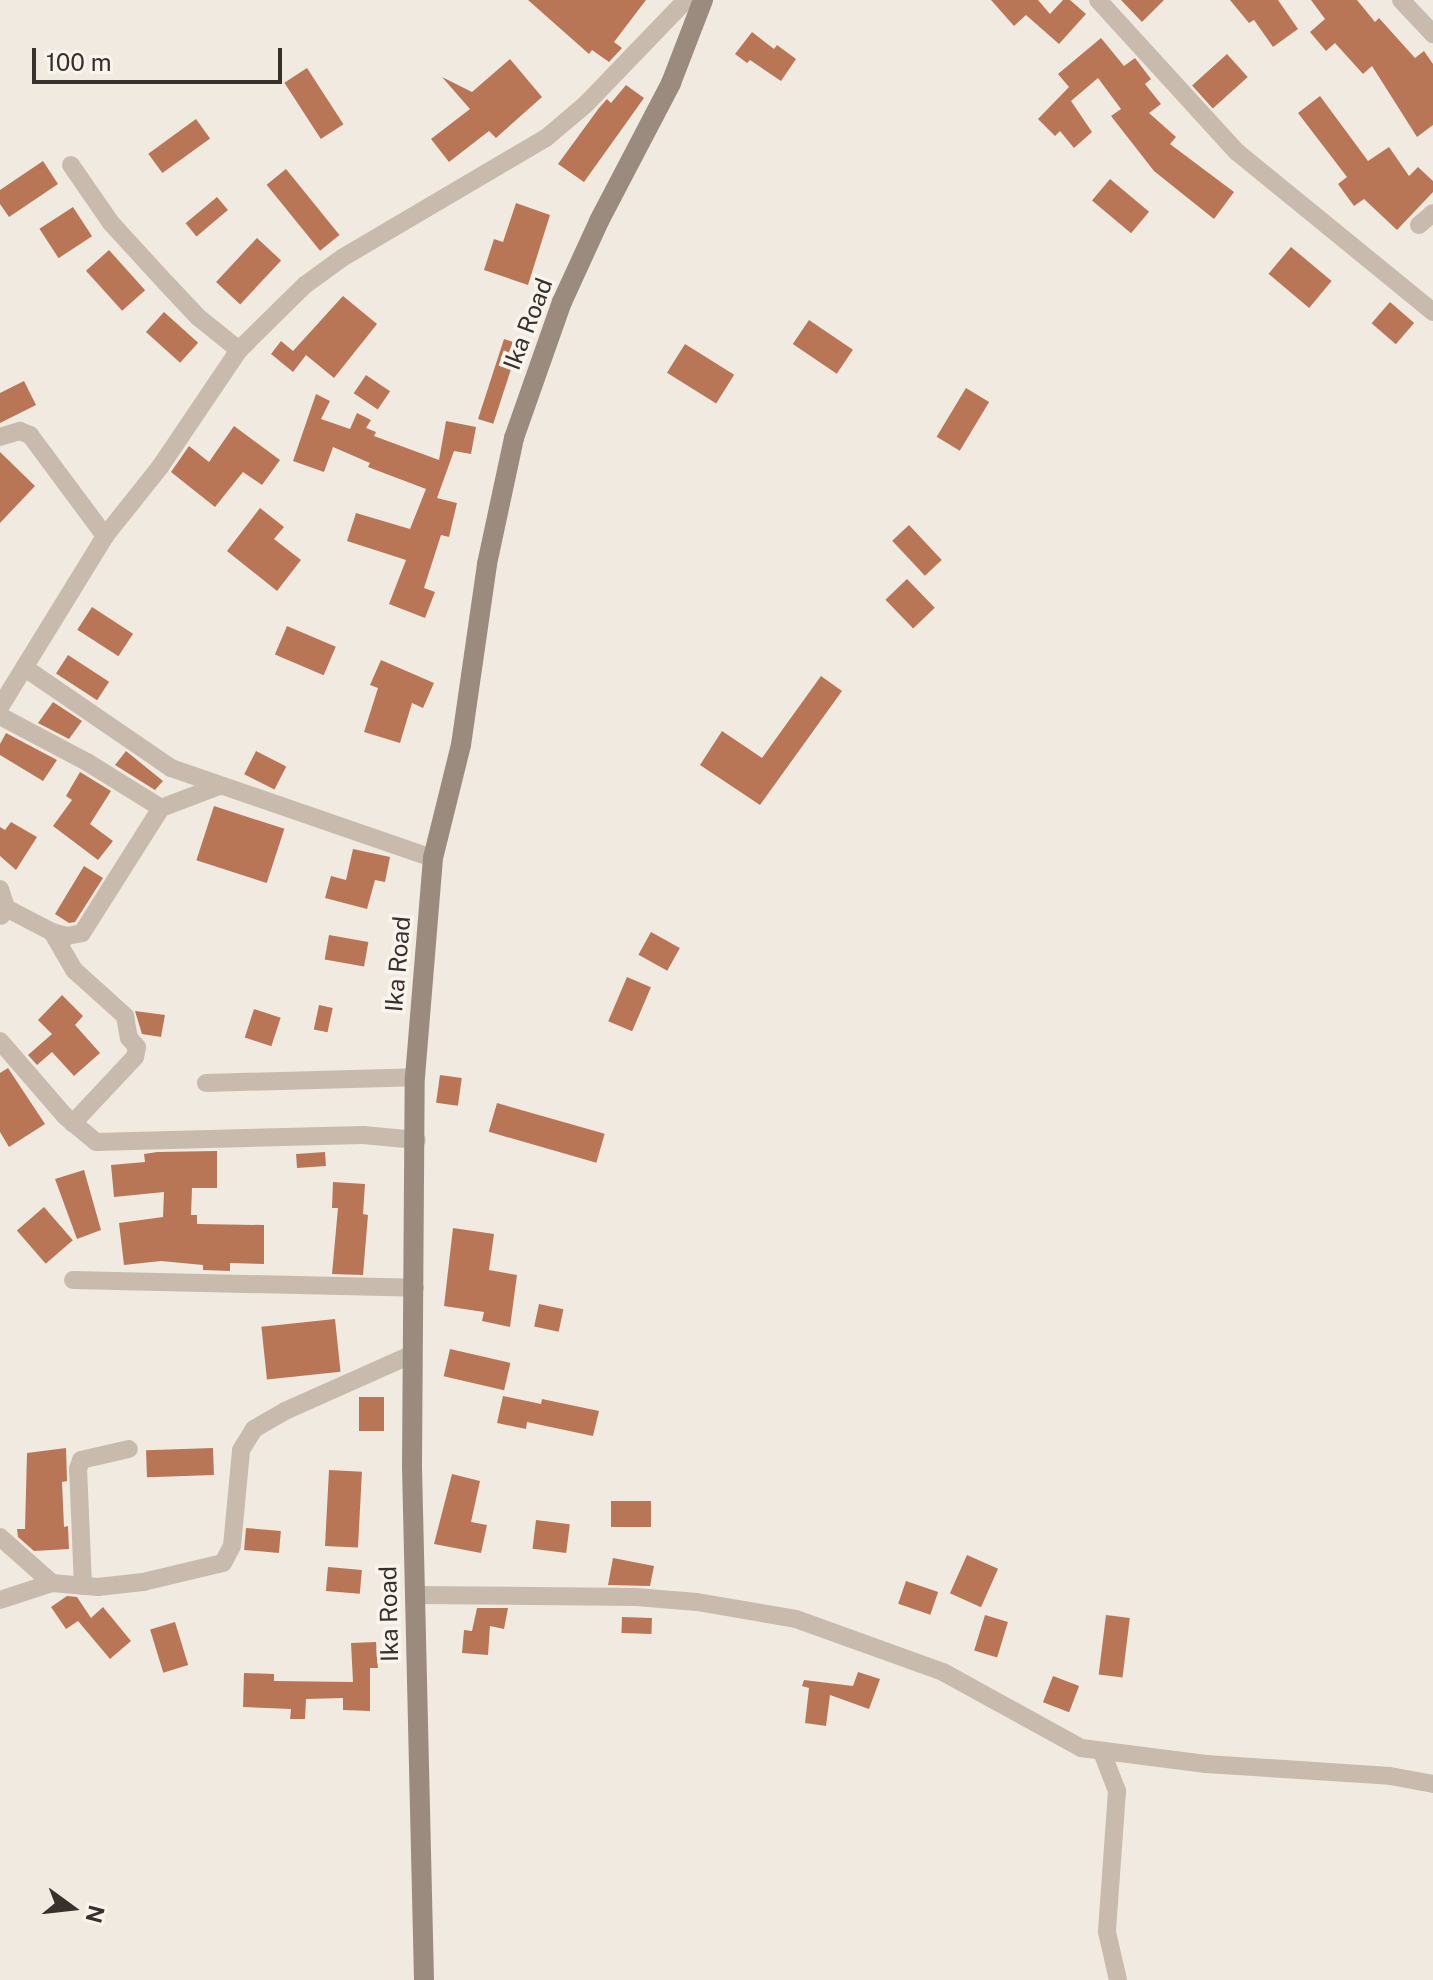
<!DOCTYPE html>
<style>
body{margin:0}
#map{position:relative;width:1433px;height:1980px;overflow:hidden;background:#f1eae1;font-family:"Public Sans",sans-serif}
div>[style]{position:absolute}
.building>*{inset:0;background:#b97656;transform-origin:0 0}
.street>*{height:18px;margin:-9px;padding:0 9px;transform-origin:9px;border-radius:9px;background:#c8bbad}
.secondary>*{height:20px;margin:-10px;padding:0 10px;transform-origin:10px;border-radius:10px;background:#9b8b7f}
span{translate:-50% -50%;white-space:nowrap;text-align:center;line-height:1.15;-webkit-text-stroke:7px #f9f4ed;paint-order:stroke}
.street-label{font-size:24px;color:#37302b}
.north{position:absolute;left:32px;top:1868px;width:80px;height:80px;-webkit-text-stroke:6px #f9f4ed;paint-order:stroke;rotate:105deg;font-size:22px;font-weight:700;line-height:32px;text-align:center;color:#37302b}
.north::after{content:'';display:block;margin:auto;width:28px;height:36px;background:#37302b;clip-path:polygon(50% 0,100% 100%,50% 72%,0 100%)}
.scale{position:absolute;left:32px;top:48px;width:250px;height:36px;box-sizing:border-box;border:4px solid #37302b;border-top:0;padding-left:10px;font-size:24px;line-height:28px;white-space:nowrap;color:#37302b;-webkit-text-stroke:6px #f9f4ed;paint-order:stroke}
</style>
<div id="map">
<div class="building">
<i style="clip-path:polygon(528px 0,646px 0,614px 42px,622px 48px,609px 62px,592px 50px,589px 54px)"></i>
<i style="clip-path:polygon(991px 0,1038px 0,1050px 14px,1063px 0,1070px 0,1086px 14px,1059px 44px,1026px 15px,1014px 26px)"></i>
<i style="clip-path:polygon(1121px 0,1164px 0,1142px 22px)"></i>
<i style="clip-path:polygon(1230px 0,1278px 0,1298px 29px,1273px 47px,1254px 20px,1249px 23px)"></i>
<i style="clip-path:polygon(1311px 0,1357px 0,1375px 22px,1379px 18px,1415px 58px,1424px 51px,1433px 64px,1433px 125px,1417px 137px,1372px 66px,1363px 74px,1335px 43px,1326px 51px,1310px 32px,1325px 19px)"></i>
<i style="clip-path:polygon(752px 32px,774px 49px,777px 45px,796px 59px,781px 81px,750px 60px,747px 63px,735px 54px)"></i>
<i style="clip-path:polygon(1101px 38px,1124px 66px,1135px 58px,1151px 79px,1145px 84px,1161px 104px,1149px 113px,1176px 137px,1170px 144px,1234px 192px,1214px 219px,1154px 171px,1111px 116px,1121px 109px,1098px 78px,1071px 101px,1092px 132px,1074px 148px,1060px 131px,1055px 136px,1038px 119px,1069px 87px,1058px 74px)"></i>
<i style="left:1227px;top:54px;width:31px;height:47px;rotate:48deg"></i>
<i style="clip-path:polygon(510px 59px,542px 97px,496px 138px,489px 131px,449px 162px,431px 139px,470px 109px,442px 77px,472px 92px)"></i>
<i style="left:307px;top:68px;width:67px;height:27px;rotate:57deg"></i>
<i style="clip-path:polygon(626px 85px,644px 98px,584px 182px,558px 164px,599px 108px,607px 99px,611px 103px)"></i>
<i style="clip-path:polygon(1320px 96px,1368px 161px,1389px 147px,1409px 176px,1418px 167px,1433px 181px,1433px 192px,1397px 230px,1364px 199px,1354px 206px,1338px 184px,1347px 177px,1298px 113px)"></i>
<i style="left:196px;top:119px;width:24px;height:59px;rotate:54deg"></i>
<i style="clip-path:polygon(43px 161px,58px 184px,9px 217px,0 204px,0 190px)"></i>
<i style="left:286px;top:169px;width:85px;height:25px;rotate:51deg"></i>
<i style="left:1110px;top:179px;width:51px;height:28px;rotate:40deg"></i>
<i style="left:217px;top:197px;width:17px;height:41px;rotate:50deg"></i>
<i style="clip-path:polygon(516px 203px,550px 215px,528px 285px,484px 270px,494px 239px,503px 242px)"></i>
<i style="left:73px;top:207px;width:35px;height:40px;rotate:57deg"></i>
<i style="left:257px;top:238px;width:33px;height:60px;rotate:43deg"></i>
<i style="left:1291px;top:247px;width:53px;height:35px;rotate:40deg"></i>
<i style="left:109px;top:250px;width:54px;height:31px;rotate:48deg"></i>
<i style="clip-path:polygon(343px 296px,377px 324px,334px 378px,306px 355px,293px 372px,271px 354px,281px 341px,293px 351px)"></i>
<i style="left:1390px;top:302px;width:32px;height:28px;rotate:41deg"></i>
<i style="left:164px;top:312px;width:46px;height:27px;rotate:42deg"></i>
<i style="left:809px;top:320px;width:53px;height:29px;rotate:34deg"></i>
<i style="left:504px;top:339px;width:16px;height:84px;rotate:18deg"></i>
<i style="left:685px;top:344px;width:58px;height:34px;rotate:32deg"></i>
<i style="left:366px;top:375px;width:29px;height:22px;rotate:34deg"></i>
<i style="clip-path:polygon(24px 381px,36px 405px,0 423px,0 393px)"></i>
<i style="left:966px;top:388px;width:27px;height:57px;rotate:31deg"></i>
<i style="clip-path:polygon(316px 394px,330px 401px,321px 419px,350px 429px,357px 413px,371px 420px,366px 428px,376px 432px,374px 436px,439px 460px,446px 421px,476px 427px,471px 454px,454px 451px,437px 498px,457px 503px,449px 537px,441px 535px,424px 588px,435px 592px,425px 618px,389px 604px,406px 560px,347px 541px,356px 513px,410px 529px,426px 489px,368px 467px,370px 463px,333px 447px,324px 472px,293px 461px)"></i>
<i style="clip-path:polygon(234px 426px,280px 460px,262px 485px,243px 472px,215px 507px,171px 472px,189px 446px,209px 462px)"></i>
<i style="clip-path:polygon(0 452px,35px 486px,0 523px)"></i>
<i style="clip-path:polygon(260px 508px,284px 527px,274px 539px,301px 560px,277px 591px,227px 551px)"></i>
<i style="left:909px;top:525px;width:48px;height:23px;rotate:47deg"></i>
<i style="left:907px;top:579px;width:40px;height:30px;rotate:46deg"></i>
<i style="left:92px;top:607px;width:49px;height:27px;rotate:33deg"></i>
<i style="left:287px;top:626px;width:53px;height:31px;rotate:23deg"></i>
<i style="left:68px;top:655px;width:49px;height:22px;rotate:33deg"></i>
<i style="clip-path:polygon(381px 660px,434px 683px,423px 708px,412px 703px,400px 743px,364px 732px,378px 688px,370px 685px)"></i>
<i style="clip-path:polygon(821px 676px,842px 691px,760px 805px,700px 765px,722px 731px,762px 758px)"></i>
<i style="clip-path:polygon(53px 702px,82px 721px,69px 739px,38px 723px)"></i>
<i style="clip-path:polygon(6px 733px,57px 760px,43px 781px,0 755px,0 744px)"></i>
<i style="clip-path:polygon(126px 751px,163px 781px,155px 790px,115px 765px)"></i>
<i style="left:256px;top:751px;width:34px;height:26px;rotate:27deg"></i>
<i style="clip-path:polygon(80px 772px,111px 791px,90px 824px,113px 841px,98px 860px,53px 826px,72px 800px,66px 796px)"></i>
<i style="left:214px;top:806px;width:74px;height:57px;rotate:18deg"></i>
<i style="clip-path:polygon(11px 822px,37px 837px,16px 870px,0 856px,0 827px,5px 830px)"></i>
<i style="clip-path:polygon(353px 849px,390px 857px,385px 882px,375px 880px,367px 909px,325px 898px,331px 876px,346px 880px)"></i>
<i style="clip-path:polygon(84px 866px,103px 878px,75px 922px,69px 923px,55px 914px)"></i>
<i style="left:651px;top:932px;width:33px;height:26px;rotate:29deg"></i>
<i style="left:329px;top:935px;width:40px;height:25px;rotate:10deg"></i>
<i style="left:627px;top:977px;width:26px;height:48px;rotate:23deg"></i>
<i style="clip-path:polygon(62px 995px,83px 1016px,75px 1025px,100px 1053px,74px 1076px,52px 1052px,37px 1065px,28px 1055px,52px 1034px,38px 1020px)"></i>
<i style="left:319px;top:1005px;width:14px;height:25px;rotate:12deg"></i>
<i style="left:254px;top:1009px;width:28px;height:30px;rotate:18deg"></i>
<i style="clip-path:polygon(135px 1011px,165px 1015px,161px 1037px,142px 1034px)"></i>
<i style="clip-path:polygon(8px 1068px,45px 1124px,9px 1147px,0 1132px,0 1073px)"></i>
<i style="left:440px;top:1075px;width:22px;height:28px;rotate:8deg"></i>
<i style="left:497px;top:1103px;width:112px;height:30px;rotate:16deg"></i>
<i style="clip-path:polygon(217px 1151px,217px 1188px,192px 1188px,191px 1215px,197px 1215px,197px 1224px,264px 1225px,264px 1264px,230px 1263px,230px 1271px,203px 1270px,203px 1265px,161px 1261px,124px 1265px,119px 1223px,163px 1217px,164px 1192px,114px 1197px,111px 1165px,145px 1162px,144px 1154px,157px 1152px)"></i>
<i style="left:325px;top:1152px;width:14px;height:29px;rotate:86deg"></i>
<i style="clip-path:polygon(84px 1170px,101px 1230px,77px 1239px,55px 1179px)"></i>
<i style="clip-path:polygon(333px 1182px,365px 1184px,363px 1214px,368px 1215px,363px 1275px,332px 1274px,338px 1208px,332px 1208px)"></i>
<i style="left:44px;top:1207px;width:44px;height:36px;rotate:49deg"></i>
<i style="clip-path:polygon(453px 1228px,494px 1234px,489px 1270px,517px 1275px,510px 1327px,482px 1321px,484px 1312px,444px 1306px)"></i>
<i style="left:539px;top:1304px;width:25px;height:23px;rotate:12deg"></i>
<i style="left:335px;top:1319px;width:53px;height:74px;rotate:84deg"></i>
<i style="left:450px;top:1349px;width:62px;height:28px;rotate:13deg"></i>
<i style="clip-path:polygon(503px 1396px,541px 1404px,542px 1399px,599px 1411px,593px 1436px,527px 1422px,526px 1429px,497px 1423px)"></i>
<i style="left:359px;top:1397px;width:25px;height:34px"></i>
<i style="clip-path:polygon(66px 1448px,67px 1481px,62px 1482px,64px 1527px,68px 1526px,69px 1549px,34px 1551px,18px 1537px,17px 1529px,25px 1529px,27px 1453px)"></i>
<i style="left:213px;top:1448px;width:27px;height:67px;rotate:88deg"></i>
<i style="left:329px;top:1470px;width:33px;height:76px;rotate:3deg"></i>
<i style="clip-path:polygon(452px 1474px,480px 1481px,471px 1522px,487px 1525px,481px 1553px,434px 1544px)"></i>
<i style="left:651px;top:1501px;width:26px;height:40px;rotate:90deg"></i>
<i style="left:536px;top:1520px;width:34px;height:29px;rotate:7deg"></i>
<i style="left:246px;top:1528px;width:35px;height:22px;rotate:5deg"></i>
<i style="left:967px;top:1555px;width:34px;height:42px;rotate:24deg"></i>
<i style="clip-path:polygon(613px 1558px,654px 1566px,650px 1586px,608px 1585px)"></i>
<i style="left:328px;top:1567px;width:34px;height:24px;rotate:5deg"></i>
<i style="left:906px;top:1581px;width:34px;height:24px;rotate:19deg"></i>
<i style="clip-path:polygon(67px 1596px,77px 1597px,91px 1618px,103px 1607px,131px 1641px,110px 1659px,78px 1621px,66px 1629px,51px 1607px)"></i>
<i style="clip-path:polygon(477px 1608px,508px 1608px,504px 1629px,490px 1626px,488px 1655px,462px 1653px,464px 1630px,472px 1631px)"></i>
<i style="left:985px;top:1615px;width:24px;height:37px;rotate:17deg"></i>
<i style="left:1106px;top:1615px;width:24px;height:60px;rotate:7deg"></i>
<i style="left:622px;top:1617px;width:30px;height:16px;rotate:2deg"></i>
<i style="left:175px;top:1622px;width:45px;height:26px;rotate:73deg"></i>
<i style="clip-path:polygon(376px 1642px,378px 1668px,370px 1668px,370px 1711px,343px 1710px,343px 1698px,306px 1699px,305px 1719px,290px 1719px,291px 1709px,243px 1707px,244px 1673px,274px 1674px,274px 1681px,353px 1682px,351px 1643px)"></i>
<i style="clip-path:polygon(858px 1672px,880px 1679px,869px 1709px,830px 1695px,826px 1726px,805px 1723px,809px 1688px,802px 1686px,804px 1680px,853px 1686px)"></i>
<i style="left:1053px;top:1676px;width:28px;height:28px;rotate:21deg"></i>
</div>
<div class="street">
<i style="left:1098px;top:0;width:206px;rotate:47.6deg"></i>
<i style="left:1237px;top:152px;width:253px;rotate:39.2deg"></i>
<i style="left:1401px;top:0;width:47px;rotate:46.7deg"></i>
<i style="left:71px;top:165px;width:70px;rotate:55.4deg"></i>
<i style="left:111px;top:223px;width:81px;rotate:47.5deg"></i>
<i style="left:166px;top:283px;width:47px;rotate:46.7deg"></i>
<i style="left:198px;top:317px;width:53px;rotate:38.8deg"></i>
<i style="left:1419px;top:225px;width:18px;rotate:-41deg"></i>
<i style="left:0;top:437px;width:21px;rotate:-17deg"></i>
<i style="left:20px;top:431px;width:11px;rotate:22deg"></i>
<i style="left:30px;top:435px;width:126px;rotate:53.4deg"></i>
<i style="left:25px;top:668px;width:177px;rotate:34.4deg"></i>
<i style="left:171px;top:768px;width:277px;rotate:19deg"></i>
<i style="left:0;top:707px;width:201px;rotate:-58.4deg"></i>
<i style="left:105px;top:536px;width:88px;rotate:-51.4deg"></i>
<i style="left:160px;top:467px;width:141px;rotate:-56deg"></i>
<i style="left:239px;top:350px;width:93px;rotate:-44.6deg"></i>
<i style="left:305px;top:285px;width:46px;rotate:-36.1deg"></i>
<i style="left:342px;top:258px;width:237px;rotate:-30.5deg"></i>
<i style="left:546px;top:138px;width:52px;rotate:-40.4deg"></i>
<i style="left:586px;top:104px;width:144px;rotate:-46.1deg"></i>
<i style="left:0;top:716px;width:98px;rotate:27.9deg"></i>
<i style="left:87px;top:762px;width:87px;rotate:31.9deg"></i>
<i style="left:0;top:889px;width:20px;rotate:72deg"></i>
<i style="left:6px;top:908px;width:9px;rotate:122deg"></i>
<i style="left:6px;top:908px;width:52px;rotate:27.6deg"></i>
<i style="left:52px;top:932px;width:16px;rotate:15deg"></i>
<i style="left:67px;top:936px;width:15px;rotate:-11deg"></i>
<i style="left:82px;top:933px;width:148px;rotate:-57.7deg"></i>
<i style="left:161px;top:808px;width:62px;rotate:-20.8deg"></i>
<i style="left:52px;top:932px;width:44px;rotate:59.9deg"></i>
<i style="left:74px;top:970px;width:69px;rotate:42deg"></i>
<i style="left:125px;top:1016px;width:22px;rotate:80deg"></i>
<i style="left:129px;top:1038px;width:12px;rotate:48deg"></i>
<i style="left:137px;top:1047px;width:10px;rotate:101deg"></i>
<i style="left:135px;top:1057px;width:91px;rotate:133.2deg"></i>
<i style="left:0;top:1041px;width:99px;rotate:49.1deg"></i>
<i style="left:65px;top:1116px;width:40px;rotate:40deg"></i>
<i style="left:96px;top:1142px;width:267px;rotate:-1.5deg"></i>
<i style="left:363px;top:1135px;width:54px;rotate:5.3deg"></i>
<i style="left:206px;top:1083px;width:209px;rotate:-1.6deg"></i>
<i style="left:73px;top:1280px;width:342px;rotate:1.3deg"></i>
<i style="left:0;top:1537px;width:69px;rotate:41.5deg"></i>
<i style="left:83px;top:1586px;width:117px;rotate:-92.4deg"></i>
<i style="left:78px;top:1469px;width:9px;rotate:-72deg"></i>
<i style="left:81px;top:1460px;width:49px;rotate:-12.9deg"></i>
<i style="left:415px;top:1595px;width:221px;rotate:0.5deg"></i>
<i style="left:636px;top:1597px;width:61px;rotate:4.7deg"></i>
<i style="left:697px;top:1602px;width:100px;rotate:9.7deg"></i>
<i style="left:796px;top:1619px;width:156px;rotate:19.8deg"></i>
<i style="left:943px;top:1672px;width:158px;rotate:28.8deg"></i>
<i style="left:1081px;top:1748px;width:126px;rotate:7.3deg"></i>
<i style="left:1206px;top:1764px;width:184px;rotate:3.7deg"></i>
<i style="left:1390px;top:1776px;width:44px;rotate:10.5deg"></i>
<i style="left:0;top:1600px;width:55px;rotate:-18.1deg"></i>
<i style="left:52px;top:1583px;width:46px;rotate:5deg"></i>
<i style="left:98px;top:1587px;width:45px;rotate:-6.3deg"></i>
<i style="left:143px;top:1582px;width:82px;rotate:-13.4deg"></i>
<i style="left:223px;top:1563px;width:19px;rotate:-62deg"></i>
<i style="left:232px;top:1546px;width:96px;rotate:-84.6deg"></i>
<i style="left:241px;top:1450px;width:25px;rotate:-58deg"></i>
<i style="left:254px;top:1429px;width:36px;rotate:-30deg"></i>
<i style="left:285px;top:1411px;width:140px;rotate:-24deg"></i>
<i style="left:1102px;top:1752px;width:42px;rotate:69deg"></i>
<i style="left:1117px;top:1791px;width:141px;rotate:94.1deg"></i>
<i style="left:1107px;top:1932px;width:49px;rotate:77.1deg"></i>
</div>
<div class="secondary">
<i style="left:424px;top:1980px;width:514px;rotate:-91.34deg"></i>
<i style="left:412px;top:1466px;width:389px;rotate:-89.6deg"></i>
<i style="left:415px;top:1077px;width:220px;rotate:-85.3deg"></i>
<i style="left:433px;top:858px;width:116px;rotate:-76.1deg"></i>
<i style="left:461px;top:745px;width:183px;rotate:-81.8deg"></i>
<i style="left:487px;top:564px;width:129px;rotate:-77.9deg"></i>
<i style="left:514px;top:438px;width:144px;rotate:-70.6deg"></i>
<i style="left:562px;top:302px;width:89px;rotate:-65.4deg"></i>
<i style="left:599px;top:221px;width:156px;rotate:-62.4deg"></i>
<i style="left:671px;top:83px;width:89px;rotate:-68.9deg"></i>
</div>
<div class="street-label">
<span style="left:528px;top:324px;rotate:-69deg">Ika Road</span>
<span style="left:398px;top:964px;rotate:-85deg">Ika Road</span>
<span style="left:389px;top:1614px;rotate:-91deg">Ika Road</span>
</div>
<div class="north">N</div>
<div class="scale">100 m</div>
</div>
